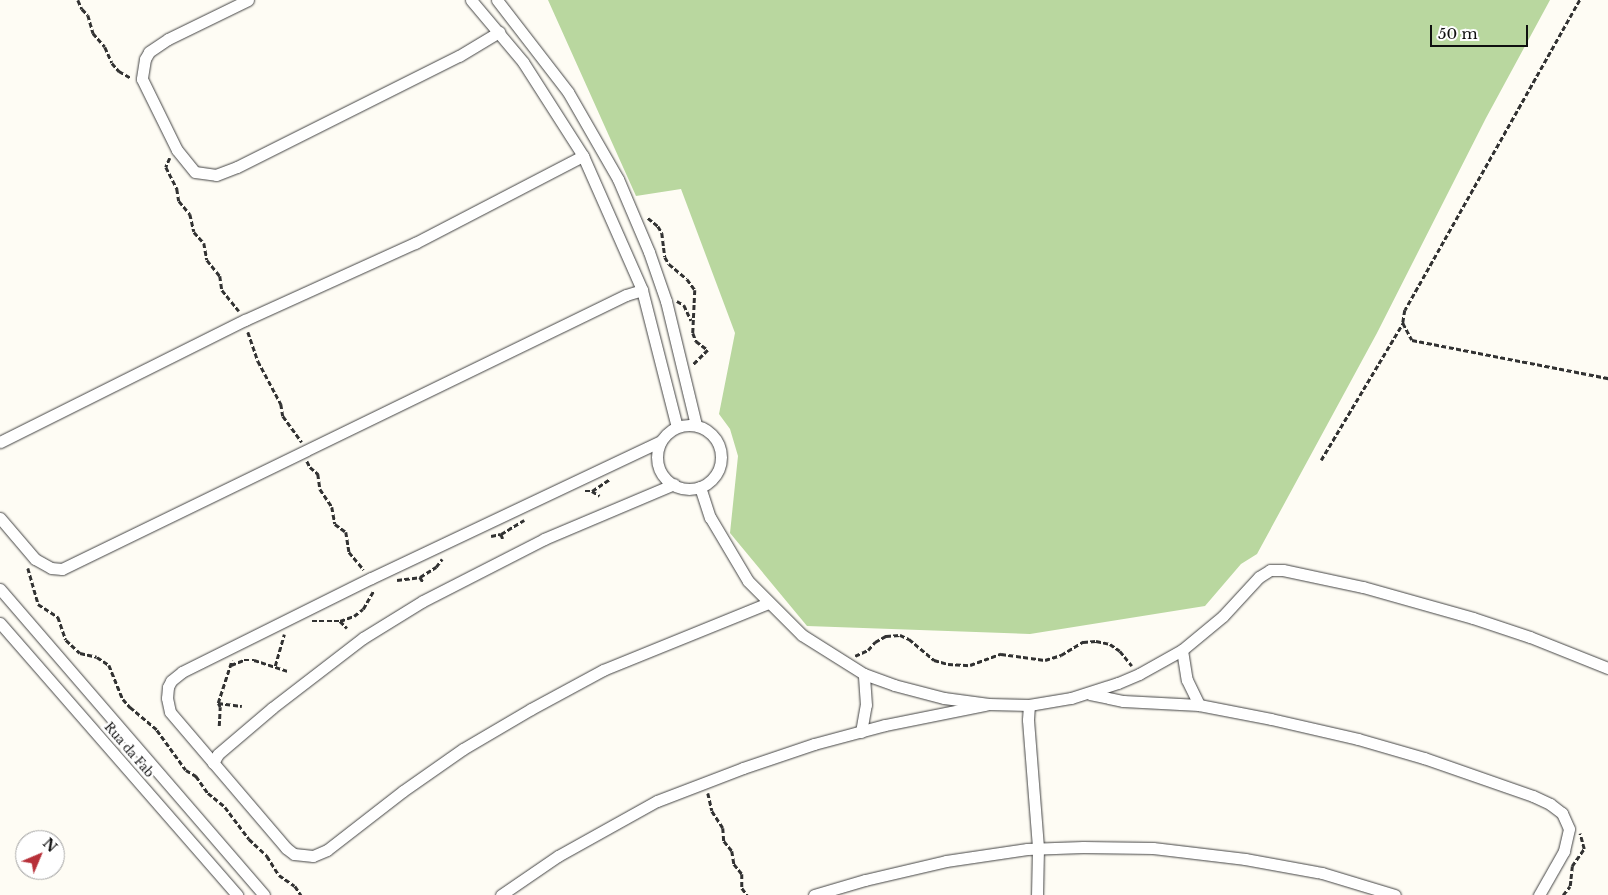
<!DOCTYPE html>
<style>
body{margin:0}
#map{position:relative;width:1608px;height:895px;overflow:hidden;background:#fefcf4;font-family:"Libre Baskerville",serif}
div>[style]{position:absolute}
.forest>*{inset:0;background:#b9d79f}
.path>*{height:2.5px;margin-top:-1.25px;transform-origin:0;background:repeating-linear-gradient(90deg,#323232 0 5px,transparent 0 7.5px)}
.roads{filter:drop-shadow(0 0 1px #434343) drop-shadow(0 0 1px #434343)}
.street>*{height:11px;margin:-5.5px;padding:0 5.5px;transform-origin:5.5px;border-radius:5.5px;background:#fff}
.street>.ring{margin:-5.5px;padding:0;box-sizing:content-box;background:none;border:11px solid #fff;border-radius:50%}
span{translate:-50% -50%;white-space:nowrap;text-align:center;line-height:1.15;-webkit-text-stroke:5px #fff;paint-order:stroke}
.street-label{font-size:12px;color:#101010}
.north{position:absolute;left:15px;top:830px;width:50px;height:50px;box-sizing:border-box;background:#fff;border:1px solid #9f9f9f;border-radius:50%;rotate:45deg;font-size:14px;font-weight:700;line-height:20px;text-align:center;color:#101010}
.north::after{content:'';display:block;margin:auto;width:18px;height:22px;background:#b73039;clip-path:polygon(50% 0,100% 100%,50% 72%,0 100%)}
.scale{position:absolute;left:1430px;top:25px;width:98px;height:22px;box-sizing:border-box;border:2px solid #101010;border-top:0;padding-left:6px;font-size:15px;line-height:18px;white-space:nowrap;color:#101010;-webkit-text-stroke:4px #fff;paint-order:stroke}
</style>
<div id="map">
<div class="forest">
<i style="clip-path:polygon(548px 0,1550px 0,1486px 118px,1377px 333px,1257px 554px,1241px 564px,1205px 606px,1030px 634px,807px 626px,730px 533px,738px 456px,730px 429px,719px 414px,735px 333px,681px 189px,636px 196px)"></i>
</div>
<div class="path">
<i style="left:78px;top:0;width:10px;rotate:66deg"></i>
<i style="left:82px;top:9px;width:8px;rotate:45deg"></i>
<i style="left:88px;top:15px;width:19px;rotate:74deg"></i>
<i style="left:93px;top:33px;width:18px;rotate:49deg"></i>
<i style="left:105px;top:47px;width:17px;rotate:66deg"></i>
<i style="left:112px;top:63px;width:11px;rotate:49deg"></i>
<i style="left:119px;top:71px;width:14px;rotate:30deg"></i>
<i style="left:1580px;top:0;width:356px;rotate:119.4deg"></i>
<i style="left:1405px;top:310px;width:13px;rotate:99deg"></i>
<i style="left:1403px;top:323px;width:19px;rotate:62deg"></i>
<i style="left:1412px;top:340px;width:200px;rotate:11deg"></i>
<i style="left:170px;top:158px;width:10px;rotate:114deg"></i>
<i style="left:166px;top:167px;width:25px;rotate:63deg"></i>
<i style="left:177px;top:189px;width:12px;rotate:81deg"></i>
<i style="left:179px;top:201px;width:17px;rotate:50deg"></i>
<i style="left:190px;top:214px;width:18px;rotate:77deg"></i>
<i style="left:194px;top:232px;width:15px;rotate:48deg"></i>
<i style="left:204px;top:243px;width:17px;rotate:80deg"></i>
<i style="left:207px;top:260px;width:21px;rotate:51deg"></i>
<i style="left:220px;top:276px;width:14px;rotate:82deg"></i>
<i style="left:222px;top:290px;width:27px;rotate:51deg"></i>
<i style="left:648px;top:218px;width:13px;rotate:39deg"></i>
<i style="left:658px;top:226px;width:8px;rotate:60deg"></i>
<i style="left:662px;top:233px;width:24px;rotate:83deg"></i>
<i style="left:665px;top:257px;width:8px;rotate:60deg"></i>
<i style="left:669px;top:264px;width:23px;rotate:40deg"></i>
<i style="left:687px;top:279px;width:14px;rotate:54deg"></i>
<i style="left:695px;top:290px;width:43px;rotate:92.7deg"></i>
<i style="left:693px;top:333px;width:9px;rotate:69deg"></i>
<i style="left:696px;top:341px;width:15px;rotate:37deg"></i>
<i style="left:708px;top:350px;width:21px;rotate:135deg"></i>
<i style="left:677px;top:301px;width:8px;rotate:30deg"></i>
<i style="left:684px;top:305px;width:17px;rotate:65deg"></i>
<i style="left:248px;top:332px;width:31px;rotate:71deg"></i>
<i style="left:258px;top:361px;width:49px;rotate:61.9deg"></i>
<i style="left:281px;top:404px;width:12px;rotate:81deg"></i>
<i style="left:283px;top:416px;width:32px;rotate:54deg"></i>
<i style="left:1321px;top:460px;width:160px;rotate:-59.1deg"></i>
<i style="left:307px;top:461px;width:7px;rotate:63deg"></i>
<i style="left:310px;top:467px;width:11px;rotate:41deg"></i>
<i style="left:318px;top:474px;width:15px;rotate:82deg"></i>
<i style="left:320px;top:489px;width:22px;rotate:56deg"></i>
<i style="left:332px;top:507px;width:17px;rotate:80deg"></i>
<i style="left:335px;top:524px;width:14px;rotate:36deg"></i>
<i style="left:346px;top:532px;width:20px;rotate:81deg"></i>
<i style="left:349px;top:552px;width:23px;rotate:50deg"></i>
<i style="left:585px;top:491px;width:7px"></i>
<i style="left:592px;top:491px;width:9px;rotate:32deg"></i>
<i style="left:592px;top:491px;width:22px;rotate:-34deg"></i>
<i style="left:501px;top:534px;width:5px;rotate:68deg"></i>
<i style="left:491px;top:536px;width:10px;rotate:-11deg"></i>
<i style="left:501px;top:534px;width:27px;rotate:-31deg"></i>
<i style="left:28px;top:568px;width:37px;rotate:74deg"></i>
<i style="left:38px;top:604px;width:24px;rotate:33deg"></i>
<i style="left:58px;top:617px;width:24px;rotate:71deg"></i>
<i style="left:66px;top:640px;width:19px;rotate:43deg"></i>
<i style="left:80px;top:653px;width:17px;rotate:13deg"></i>
<i style="left:97px;top:657px;width:14px;rotate:34deg"></i>
<i style="left:109px;top:665px;width:37px;rotate:68deg"></i>
<i style="left:123px;top:699px;width:11px;rotate:49deg"></i>
<i style="left:130px;top:707px;width:35px;rotate:40deg"></i>
<i style="left:157px;top:730px;width:49px;rotate:54.1deg"></i>
<i style="left:186px;top:770px;width:12px;rotate:31deg"></i>
<i style="left:196px;top:776px;width:21px;rotate:55deg"></i>
<i style="left:208px;top:793px;width:22px;rotate:39deg"></i>
<i style="left:225px;top:807px;width:40px;rotate:53deg"></i>
<i style="left:249px;top:839px;width:25px;rotate:43deg"></i>
<i style="left:267px;top:856px;width:22px;rotate:58deg"></i>
<i style="left:279px;top:875px;width:19px;rotate:35deg"></i>
<i style="left:295px;top:886px;width:11px;rotate:56deg"></i>
<i style="left:420px;top:577px;width:6px;rotate:59deg"></i>
<i style="left:397px;top:580px;width:23px;rotate:-7deg"></i>
<i style="left:420px;top:577px;width:19px;rotate:-32deg"></i>
<i style="left:436px;top:567px;width:10px;rotate:-53deg"></i>
<i style="left:312px;top:621px;width:28px"></i>
<i style="left:340px;top:621px;width:15px;rotate:-20deg"></i>
<i style="left:354px;top:616px;width:11px;rotate:-38deg"></i>
<i style="left:363px;top:609px;width:22px;rotate:-60deg"></i>
<i style="left:340px;top:621px;width:10px;rotate:45deg"></i>
<i style="left:855px;top:656px;width:14px;rotate:-25deg"></i>
<i style="left:868px;top:650px;width:11px;rotate:-49deg"></i>
<i style="left:875px;top:642px;width:13px;rotate:-29deg"></i>
<i style="left:886px;top:636px;width:14px;rotate:-4deg"></i>
<i style="left:900px;top:635px;width:10px;rotate:24deg"></i>
<i style="left:909px;top:639px;width:33px;rotate:40deg"></i>
<i style="left:934px;top:660px;width:15px;rotate:16deg"></i>
<i style="left:948px;top:664px;width:22px;rotate:3deg"></i>
<i style="left:970px;top:665px;width:33px;rotate:-20deg"></i>
<i style="left:1001px;top:654px;width:44px;rotate:7.8deg"></i>
<i style="left:1045px;top:660px;width:17px;rotate:-17deg"></i>
<i style="left:1061px;top:655px;width:26px;rotate:-31deg"></i>
<i style="left:1083px;top:642px;width:13px;rotate:-4deg"></i>
<i style="left:1096px;top:641px;width:14px;rotate:12deg"></i>
<i style="left:1110px;top:644px;width:12px;rotate:35deg"></i>
<i style="left:1120px;top:651px;width:19px;rotate:51deg"></i>
<i style="left:231px;top:665px;width:14px;rotate:-21deg"></i>
<i style="left:244px;top:660px;width:10px"></i>
<i style="left:254px;top:660px;width:35px;rotate:18deg"></i>
<i style="left:275px;top:666px;width:33px;rotate:-74deg"></i>
<i style="left:218px;top:703px;width:24px;rotate:7deg"></i>
<i style="left:219px;top:726px;width:19px;rotate:-87deg"></i>
<i style="left:220px;top:707px;width:4px;rotate:-117deg"></i>
<i style="left:218px;top:703px;width:45px;rotate:-72deg"></i>
<i style="left:708px;top:793px;width:18px;rotate:77deg"></i>
<i style="left:712px;top:811px;width:20px;rotate:57deg"></i>
<i style="left:723px;top:828px;width:13px;rotate:86deg"></i>
<i style="left:724px;top:841px;width:13px;rotate:51deg"></i>
<i style="left:732px;top:851px;width:13px;rotate:81deg"></i>
<i style="left:734px;top:864px;width:13px;rotate:51deg"></i>
<i style="left:742px;top:874px;width:14px;rotate:90deg"></i>
<i style="left:742px;top:888px;width:9px;rotate:54deg"></i>
<i style="left:1563px;top:895px;width:11px;rotate:-52deg"></i>
<i style="left:1570px;top:886px;width:20px;rotate:-84deg"></i>
<i style="left:1572px;top:866px;width:21px;rotate:-55deg"></i>
<i style="left:1584px;top:849px;width:16px;rotate:-105deg"></i>
</div>
<div class="roads">
<div class="street">
<i style="left:248px;top:0;width:89px;rotate:154deg"></i>
<i style="left:168px;top:39px;width:23px;rotate:146deg"></i>
<i style="left:149px;top:52px;width:8px;rotate:120deg"></i>
<i style="left:145px;top:59px;width:20px;rotate:99deg"></i>
<i style="left:142px;top:79px;width:79px;rotate:63.8deg"></i>
<i style="left:177px;top:150px;width:28px;rotate:51deg"></i>
<i style="left:195px;top:172px;width:21px;rotate:8deg"></i>
<i style="left:216px;top:175px;width:22px;rotate:-21deg"></i>
<i style="left:237px;top:167px;width:248px;rotate:-26.6deg"></i>
<i style="left:459px;top:56px;width:47px;rotate:-31deg"></i>
<i style="left:471px;top:0;width:81px;rotate:50deg"></i>
<i style="left:523px;top:62px;width:112px;rotate:57.4deg"></i>
<i style="left:583px;top:156px;width:146px;rotate:66.2deg"></i>
<i style="left:642px;top:290px;width:141px;rotate:75.7deg"></i>
<i style="left:497px;top:0;width:116px;rotate:52.3deg"></i>
<i style="left:568px;top:92px;width:100px;rotate:60.1deg"></i>
<i style="left:618px;top:179px;width:79px;rotate:67deg"></i>
<i style="left:649px;top:252px;width:52px;rotate:70.9deg"></i>
<i style="left:666px;top:301px;width:128px;rotate:76.4deg"></i>
<i class="ring" style="left:657px;top:425px;width:53px;height:53px"></i>
<i style="left:661px;top:441px;width:321px;rotate:154.7deg"></i>
<i style="left:371px;top:578px;width:211px;rotate:153.6deg"></i>
<i style="left:182px;top:672px;width:14px;rotate:141deg"></i>
<i style="left:171px;top:681px;width:7px;rotate:117deg"></i>
<i style="left:168px;top:687px;width:11px;rotate:95deg"></i>
<i style="left:167px;top:698px;width:14px;rotate:78deg"></i>
<i style="left:170px;top:712px;width:179px;rotate:49.5deg"></i>
<i style="left:286px;top:848px;width:10px;rotate:37deg"></i>
<i style="left:294px;top:854px;width:19px;rotate:6deg"></i>
<i style="left:313px;top:856px;width:15px;rotate:-23deg"></i>
<i style="left:327px;top:850px;width:96px;rotate:-37.8deg"></i>
<i style="left:403px;top:791px;width:73px;rotate:-35deg"></i>
<i style="left:463px;top:749px;width:79px;rotate:-30.5deg"></i>
<i style="left:531px;top:709px;width:82px;rotate:-28.4deg"></i>
<i style="left:603px;top:670px;width:178px;rotate:-22.1deg"></i>
<i style="left:0;top:442px;width:274px;rotate:-26.5deg"></i>
<i style="left:245px;top:320px;width:187px;rotate:-24.4deg"></i>
<i style="left:415px;top:243px;width:189px;rotate:-27.4deg"></i>
<i style="left:700px;top:487px;width:32px;rotate:72deg"></i>
<i style="left:710px;top:517px;width:74px;rotate:59.3deg"></i>
<i style="left:748px;top:581px;width:76px;rotate:45deg"></i>
<i style="left:802px;top:635px;width:73px;rotate:32.2deg"></i>
<i style="left:864px;top:674px;width:32px;rotate:20deg"></i>
<i style="left:894px;top:685px;width:52px;rotate:14.6deg"></i>
<i style="left:944px;top:698px;width:45px;rotate:7.6deg"></i>
<i style="left:989px;top:704px;width:40px;rotate:1.4deg"></i>
<i style="left:1029px;top:705px;width:43px;rotate:-9.5deg"></i>
<i style="left:1071px;top:698px;width:49px;rotate:-17.7deg"></i>
<i style="left:1118px;top:683px;width:23px;rotate:-23deg"></i>
<i style="left:1139px;top:674px;width:49px;rotate:-29.2deg"></i>
<i style="left:1182px;top:650px;width:53px;rotate:-39.7deg"></i>
<i style="left:1223px;top:616px;width:53px;rotate:-47.3deg"></i>
<i style="left:1259px;top:577px;width:13px;rotate:-32deg"></i>
<i style="left:1270px;top:570px;width:13px"></i>
<i style="left:1283px;top:570px;width:82px;rotate:12deg"></i>
<i style="left:1363px;top:587px;width:114px;rotate:15.7deg"></i>
<i style="left:1473px;top:618px;width:60px;rotate:18.4deg"></i>
<i style="left:1530px;top:637px;width:84px;rotate:21.7deg"></i>
<i style="left:0;top:518px;width:54px;rotate:49.5deg"></i>
<i style="left:35px;top:559px;width:18px;rotate:29deg"></i>
<i style="left:51px;top:568px;width:11px;rotate:5deg"></i>
<i style="left:62px;top:569px;width:627px;rotate:-25.91deg"></i>
<i style="left:626px;top:295px;width:17px;rotate:-17deg"></i>
<i style="left:0;top:589px;width:404px;rotate:49.2deg"></i>
<i style="left:0;top:623px;width:361px;rotate:48.9deg"></i>
<i style="left:1182px;top:650px;width:30px;rotate:81deg"></i>
<i style="left:1187px;top:680px;width:28px;rotate:64deg"></i>
<i style="left:1090px;top:694px;width:34px;rotate:12deg"></i>
<i style="left:1123px;top:701px;width:76px;rotate:3deg"></i>
<i style="left:1199px;top:705px;width:73px;rotate:11deg"></i>
<i style="left:1271px;top:719px;width:89px;rotate:12.9deg"></i>
<i style="left:1358px;top:739px;width:69px;rotate:16.1deg"></i>
<i style="left:1424px;top:758px;width:115px;rotate:19.2deg"></i>
<i style="left:1533px;top:796px;width:19px;rotate:25deg"></i>
<i style="left:1550px;top:804px;width:15px;rotate:37deg"></i>
<i style="left:1562px;top:813px;width:17px;rotate:66deg"></i>
<i style="left:1569px;top:829px;width:23px;rotate:103deg"></i>
<i style="left:1564px;top:851px;width:51px;rotate:119.6deg"></i>
<i style="left:1029px;top:705px;width:15px;rotate:94deg"></i>
<i style="left:1028px;top:720px;width:128px;rotate:85.5deg"></i>
<i style="left:1038px;top:848px;width:47px;rotate:91.2deg"></i>
<i style="left:861px;top:732px;width:27px;rotate:-80deg"></i>
<i style="left:866px;top:705px;width:31px;rotate:-94deg"></i>
<i style="left:213px;top:763px;width:10px;rotate:-61deg"></i>
<i style="left:218px;top:754px;width:71px;rotate:-40.4deg"></i>
<i style="left:272px;top:708px;width:115px;rotate:-37.6deg"></i>
<i style="left:363px;top:638px;width:70px;rotate:-31.7deg"></i>
<i style="left:423px;top:601px;width:136px;rotate:-27.1deg"></i>
<i style="left:544px;top:539px;width:141px;rotate:-22.9deg"></i>
<i style="left:501px;top:895px;width:69px;rotate:-34.4deg"></i>
<i style="left:558px;top:856px;width:113px;rotate:-29.1deg"></i>
<i style="left:657px;top:801px;width:92px;rotate:-21deg"></i>
<i style="left:743px;top:768px;width:75px;rotate:-18.7deg"></i>
<i style="left:814px;top:744px;width:73px;rotate:-15deg"></i>
<i style="left:885px;top:725px;width:102px;rotate:-11.3deg"></i>
<i style="left:814px;top:895px;width:53px;rotate:-16.4deg"></i>
<i style="left:865px;top:880px;width:83px;rotate:-13.2deg"></i>
<i style="left:946px;top:861px;width:82px;rotate:-8.4deg"></i>
<i style="left:1027px;top:849px;width:56px;rotate:-2deg"></i>
<i style="left:1083px;top:847px;width:70px;rotate:0.8deg"></i>
<i style="left:1153px;top:848px;width:93px;rotate:6.8deg"></i>
<i style="left:1245px;top:859px;width:78px;rotate:10.3deg"></i>
<i style="left:1322px;top:873px;width:76px;rotate:16.8deg"></i>
</div>
</div>
<div class="street-label">
<span style="left:129px;top:750px;rotate:49deg">Rua da Fab</span>
</div>
<div class="north">N</div>
<div class="scale">50 m</div>
</div>
